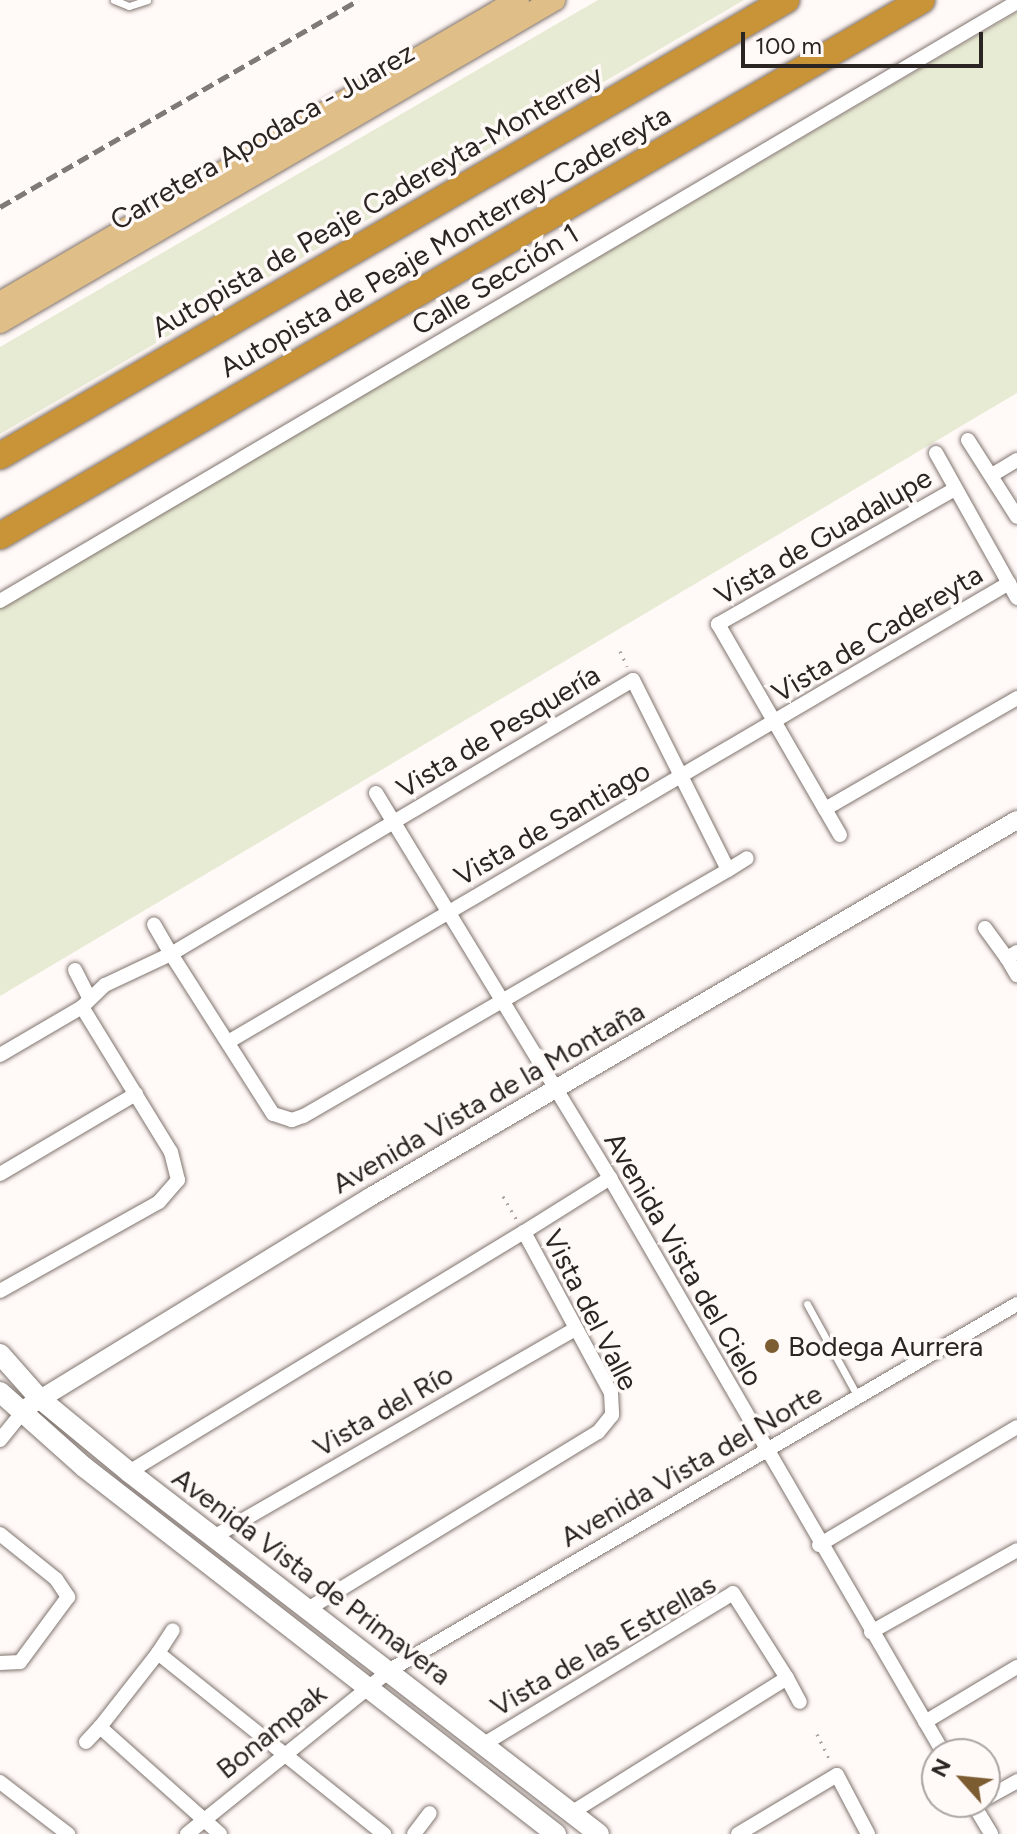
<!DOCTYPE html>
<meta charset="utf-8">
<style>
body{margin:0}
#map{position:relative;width:1017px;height:1834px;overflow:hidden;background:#fff9f7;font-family:Figtree,sans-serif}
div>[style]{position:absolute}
.green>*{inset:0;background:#e7ebd3}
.path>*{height:3px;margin-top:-1.5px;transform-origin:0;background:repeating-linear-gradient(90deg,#a9a3a1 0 2px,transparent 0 8px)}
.roads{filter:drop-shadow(0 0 2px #80746e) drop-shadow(0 0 2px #80746e)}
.service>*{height:7px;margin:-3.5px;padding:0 3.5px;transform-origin:3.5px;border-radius:3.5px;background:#fff}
.minor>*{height:14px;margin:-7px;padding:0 7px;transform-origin:7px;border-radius:7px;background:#fff}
.tertiary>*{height:18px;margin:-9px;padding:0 9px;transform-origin:9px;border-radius:9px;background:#fff}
.secondary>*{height:20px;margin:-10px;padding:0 10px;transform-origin:10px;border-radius:10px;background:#fff}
.primary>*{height:22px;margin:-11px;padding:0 11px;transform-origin:11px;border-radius:11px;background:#dfbe88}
.motorway>*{height:26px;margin:-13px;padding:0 13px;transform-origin:13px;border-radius:13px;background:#c99338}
.rail>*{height:5px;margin-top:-2.5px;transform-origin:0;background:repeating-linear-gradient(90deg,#7f7977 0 12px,transparent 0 18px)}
.dots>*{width:22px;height:22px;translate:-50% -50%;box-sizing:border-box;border:4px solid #fff9f7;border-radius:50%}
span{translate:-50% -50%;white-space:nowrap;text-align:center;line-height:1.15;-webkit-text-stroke:7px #fff9f7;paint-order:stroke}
.street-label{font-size:28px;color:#2a2523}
.poi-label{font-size:28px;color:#2a2523}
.left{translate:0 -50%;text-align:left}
.north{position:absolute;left:921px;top:1738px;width:80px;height:80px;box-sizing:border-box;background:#fff9f7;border:2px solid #aaa4a2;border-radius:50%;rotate:297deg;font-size:22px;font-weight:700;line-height:32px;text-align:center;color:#2a2523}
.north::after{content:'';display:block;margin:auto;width:28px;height:36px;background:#7c5c31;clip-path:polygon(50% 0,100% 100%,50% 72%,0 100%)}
.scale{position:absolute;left:741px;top:32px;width:242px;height:36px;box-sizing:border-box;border:4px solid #2a2523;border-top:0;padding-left:10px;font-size:24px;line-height:28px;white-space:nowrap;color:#2a2523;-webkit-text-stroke:6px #fff9f7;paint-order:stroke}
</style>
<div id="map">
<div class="green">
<i style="clip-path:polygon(598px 0,744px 0,0 434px,0 347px)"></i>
<i style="clip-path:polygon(1017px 12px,1017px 393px,0 996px,0 608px)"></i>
</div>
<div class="path">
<i style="left:620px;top:651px;width:17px;rotate:65deg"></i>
<i style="left:503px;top:1196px;width:28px;rotate:60deg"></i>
<i style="left:817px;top:1734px;width:30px;rotate:64deg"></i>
</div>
<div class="roads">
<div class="service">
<i style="left:114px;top:0;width:16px;rotate:22deg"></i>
<i style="left:129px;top:6px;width:19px;rotate:-18deg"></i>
<i style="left:807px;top:1304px;width:106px;rotate:61.3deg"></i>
</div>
<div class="minor">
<i style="left:968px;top:440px;width:91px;rotate:57.5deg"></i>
<i style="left:936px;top:453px;width:166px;rotate:60.8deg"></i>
<i style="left:992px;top:475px;width:29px;rotate:-31deg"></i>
<i style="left:955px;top:489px;width:273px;rotate:150.3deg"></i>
<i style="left:718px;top:624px;width:214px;rotate:60deg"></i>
<i style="left:825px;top:809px;width:222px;rotate:-30deg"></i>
<i style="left:0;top:601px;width:1180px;rotate:-30.5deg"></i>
<i style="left:633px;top:680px;width:212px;rotate:63.4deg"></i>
<i style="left:728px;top:870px;width:491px;rotate:149.9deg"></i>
<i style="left:303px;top:1116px;width:12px;rotate:160deg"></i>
<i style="left:292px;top:1120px;width:20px;rotate:-162deg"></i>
<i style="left:273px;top:1114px;width:190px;rotate:-122.5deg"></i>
<i style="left:171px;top:954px;width:537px;rotate:-30.67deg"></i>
<i style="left:376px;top:793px;width:451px;rotate:58.7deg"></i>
<i style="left:610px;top:1178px;width:666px;rotate:59.89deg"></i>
<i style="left:825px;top:809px;width:30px;rotate:60deg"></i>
<i style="left:728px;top:870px;width:22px;rotate:-32deg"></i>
<i style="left:985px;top:928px;width:37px;rotate:54deg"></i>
<i style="left:1017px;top:952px;width:12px;rotate:149deg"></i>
<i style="left:1007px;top:958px;width:20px;rotate:60deg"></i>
<i style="left:75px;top:970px;width:31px;rotate:63deg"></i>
<i style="left:82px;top:1007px;width:32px;rotate:-44deg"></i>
<i style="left:105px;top:985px;width:73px;rotate:-25.2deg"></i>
<i style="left:171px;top:954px;width:34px;rotate:-120deg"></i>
<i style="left:228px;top:1042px;width:906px;rotate:-30.44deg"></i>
<i style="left:0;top:1055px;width:95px;rotate:-30.3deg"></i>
<i style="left:82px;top:1007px;width:170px;rotate:58.5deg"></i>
<i style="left:171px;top:1152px;width:29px;rotate:76deg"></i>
<i style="left:178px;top:1180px;width:29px;rotate:131deg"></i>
<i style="left:159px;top:1202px;width:182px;rotate:150.8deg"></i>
<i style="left:0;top:1174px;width:158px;rotate:-30.5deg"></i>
<i style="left:524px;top:1232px;width:102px;rotate:-32.1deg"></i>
<i style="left:0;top:1440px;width:33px;rotate:-51deg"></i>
<i style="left:129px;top:1472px;width:462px;rotate:-31.3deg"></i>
<i style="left:524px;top:1232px;width:183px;rotate:61.6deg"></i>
<i style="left:611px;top:1393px;width:22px;rotate:87deg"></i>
<i style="left:612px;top:1415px;width:22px;rotate:129deg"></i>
<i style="left:598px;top:1432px;width:336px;rotate:148.6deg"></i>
<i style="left:0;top:1534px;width:72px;rotate:38.8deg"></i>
<i style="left:56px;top:1579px;width:22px;rotate:56deg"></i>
<i style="left:68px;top:1597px;width:81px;rotate:126.4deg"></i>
<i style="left:20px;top:1662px;width:20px;rotate:177deg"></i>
<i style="left:217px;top:1535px;width:412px;rotate:-29.9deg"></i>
<i style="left:819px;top:1545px;width:230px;rotate:-30.8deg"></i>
<i style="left:871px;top:1632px;width:167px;rotate:-29.3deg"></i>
<i style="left:158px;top:1653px;width:27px;rotate:-57deg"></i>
<i style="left:787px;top:1678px;width:27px;rotate:62deg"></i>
<i style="left:925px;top:1722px;width:107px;rotate:-30.9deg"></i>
<i style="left:86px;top:1742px;width:21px;rotate:-47deg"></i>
<i style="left:484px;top:1744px;width:291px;rotate:-31.2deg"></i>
<i style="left:733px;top:1593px;width:101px;rotate:57.6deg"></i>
<i style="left:787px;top:1678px;width:255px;rotate:148deg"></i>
<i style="left:0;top:1782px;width:86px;rotate:37.4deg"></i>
<i style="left:985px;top:1799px;width:37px;rotate:-29deg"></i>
<i style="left:972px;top:1802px;width:37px;rotate:59deg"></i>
<i style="left:187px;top:1834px;width:261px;rotate:-38.9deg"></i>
<i style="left:390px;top:1670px;width:726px;rotate:-30.27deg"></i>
<i style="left:220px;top:1834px;width:161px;rotate:-138.3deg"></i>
<i style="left:100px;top:1727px;width:94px;rotate:-51.9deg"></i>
<i style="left:158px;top:1653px;width:290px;rotate:38.7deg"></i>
<i style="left:414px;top:1834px;width:26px;rotate:-53deg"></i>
<i style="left:738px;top:1834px;width:115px;rotate:-30.8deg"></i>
<i style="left:837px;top:1775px;width:67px;rotate:62.3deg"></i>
</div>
<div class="tertiary">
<i style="left:29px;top:1406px;width:400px;rotate:-31.5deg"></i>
<i style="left:370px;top:1197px;width:749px;rotate:-30.23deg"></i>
</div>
<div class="secondary">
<i style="left:0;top:1354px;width:57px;rotate:48.5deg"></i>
<i style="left:38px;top:1397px;width:118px;rotate:39.5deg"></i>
<i style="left:129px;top:1472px;width:593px;rotate:37.6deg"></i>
<i style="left:0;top:1392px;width:113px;rotate:41.8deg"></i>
<i style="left:84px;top:1467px;width:598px;rotate:37.87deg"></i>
</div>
<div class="primary">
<i style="left:0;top:303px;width:600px;rotate:-30.33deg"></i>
<i style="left:0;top:322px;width:641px;rotate:-30.17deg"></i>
</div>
<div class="motorway">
<i style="left:0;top:456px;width:909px;rotate:-30.12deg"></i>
<i style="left:0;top:536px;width:1066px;rotate:-30.17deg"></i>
</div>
</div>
<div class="rail">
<i style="left:0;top:207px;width:414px;rotate:-30deg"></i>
</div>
<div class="dots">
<i style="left:772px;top:1346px;background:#7c5c31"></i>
</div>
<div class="street-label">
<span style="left:262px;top:136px;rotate:-30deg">Carretera Apodaca - Juarez</span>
<span style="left:377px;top:201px;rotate:-30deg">Autopista de Peaje Cadereyta-Monterrey</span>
<span style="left:445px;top:241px;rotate:-30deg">Autopista de Peaje Monterrey-Cadereyta</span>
<span style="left:495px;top:279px;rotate:-31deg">Calle Sección 1</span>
<span style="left:823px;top:536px;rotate:-30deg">Vista de Guadalupe</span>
<span style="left:877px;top:633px;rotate:-31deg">Vista de Cadereyta</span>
<span style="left:498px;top:731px;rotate:-31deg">Vista de Pesquería</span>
<span style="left:552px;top:823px;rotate:-30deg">Vista de Santiago</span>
<span style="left:488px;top:1097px;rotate:-30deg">Avenida Vista de la Montaña</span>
<span style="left:684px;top:1259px;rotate:60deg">Avenida Vista del Cielo</span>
<span style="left:591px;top:1310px;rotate:63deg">Vista del Valle</span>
<span style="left:383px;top:1410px;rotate:-30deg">Vista del Río</span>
<span style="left:691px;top:1465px;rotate:-30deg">Avenida Vista del Norte</span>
<span style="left:312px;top:1576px;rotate:37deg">Avenida Vista de Primavera</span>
<span style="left:603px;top:1645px;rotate:-30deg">Vista de las Estrellas</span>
<span style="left:271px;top:1731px;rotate:-39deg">Bonampak</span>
</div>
<div class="poi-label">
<span class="left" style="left:788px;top:1346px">Bodega Aurrera</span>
</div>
<div class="north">N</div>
<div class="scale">100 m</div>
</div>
